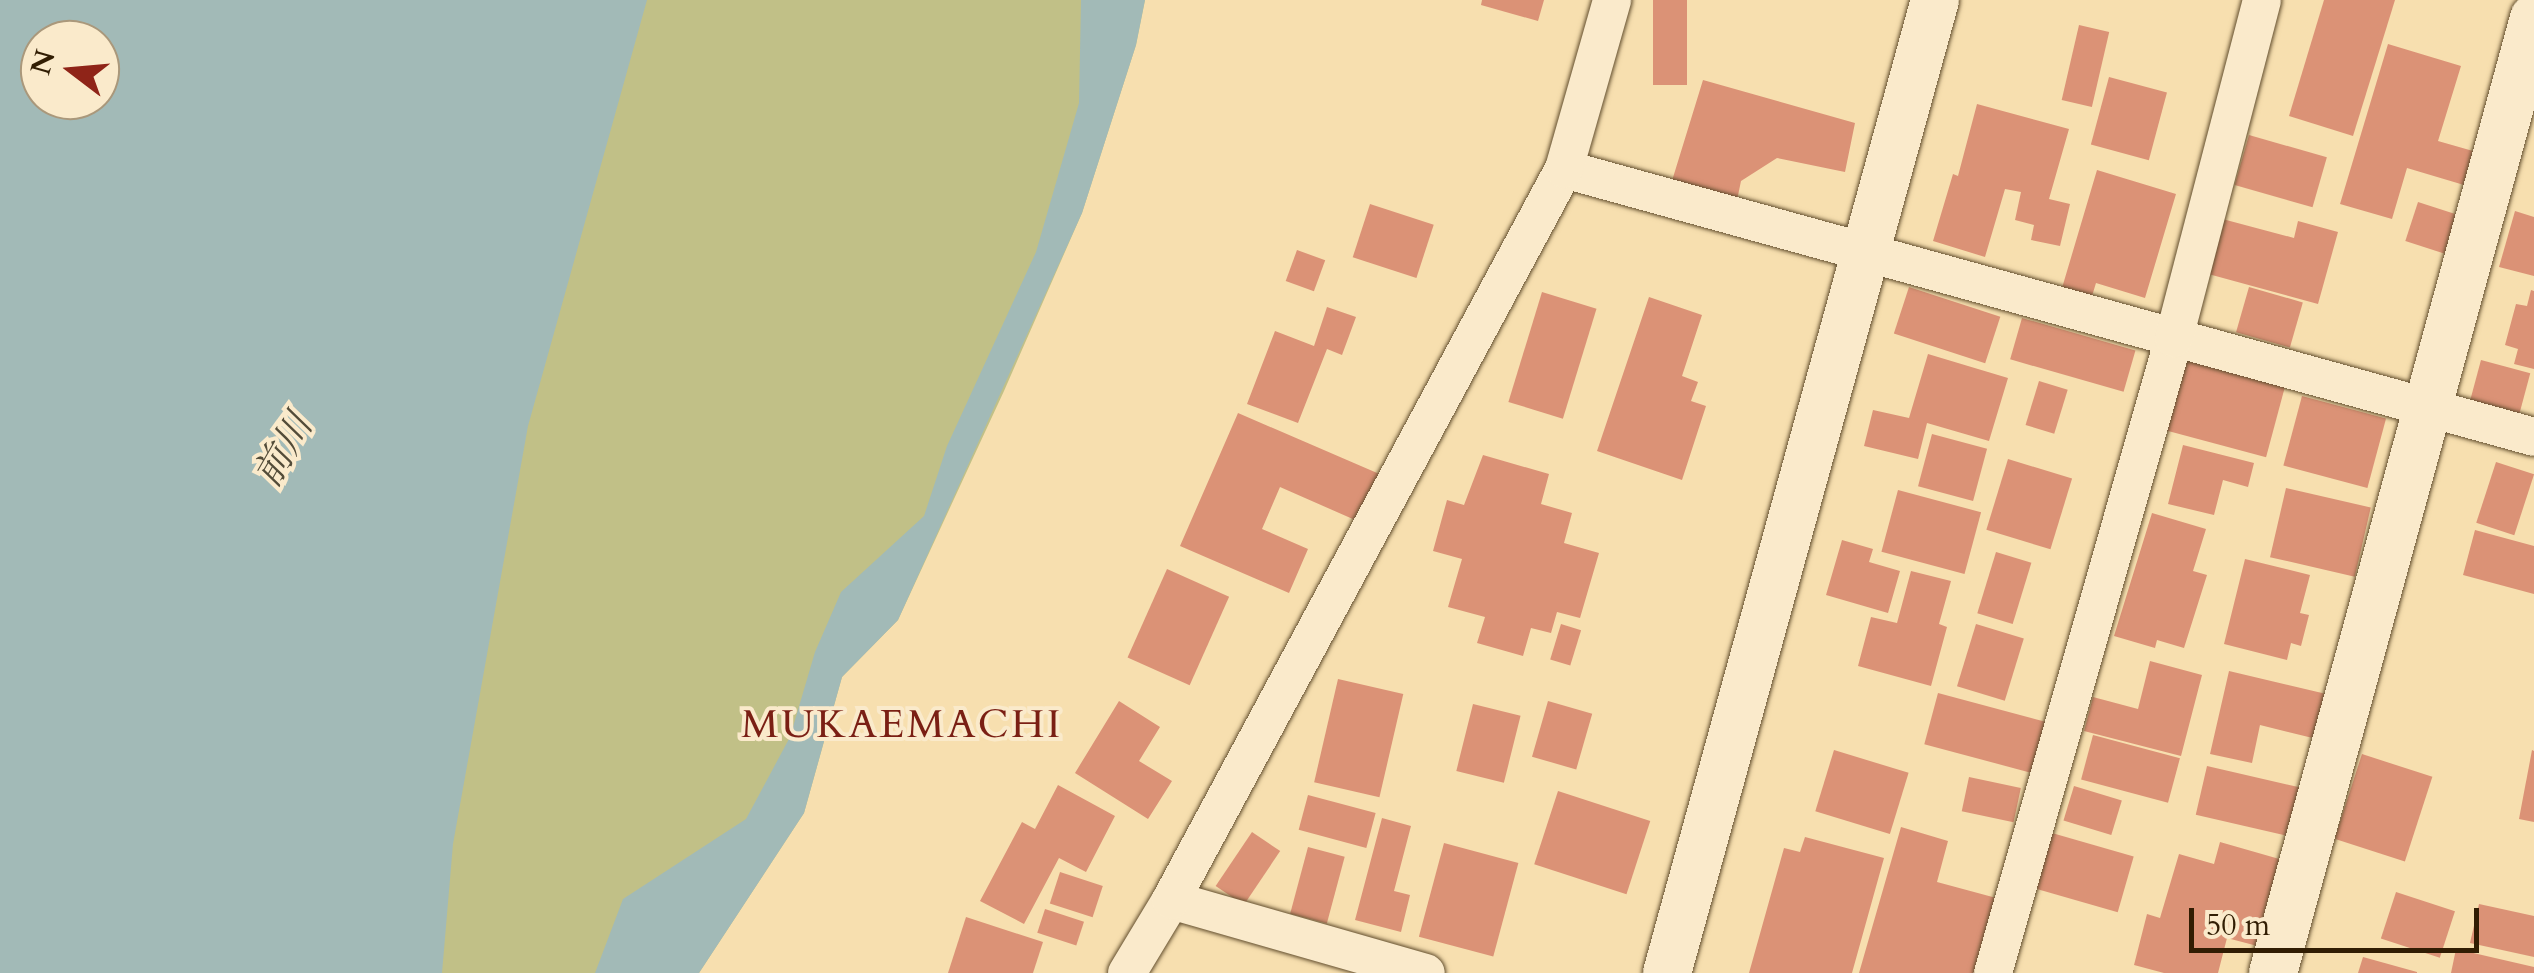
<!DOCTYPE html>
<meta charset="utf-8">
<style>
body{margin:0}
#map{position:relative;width:2534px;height:973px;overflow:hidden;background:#f7dfaf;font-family:Cardo,"Noto Serif JP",serif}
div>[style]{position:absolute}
.green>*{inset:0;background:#c1c087}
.water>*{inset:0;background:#a2bab7}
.building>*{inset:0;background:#db9276;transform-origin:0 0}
.roads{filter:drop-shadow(0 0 2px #624e2e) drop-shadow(0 0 2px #624e2e)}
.minor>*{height:38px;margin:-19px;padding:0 19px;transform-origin:19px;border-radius:19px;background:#faeacb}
.tertiary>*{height:48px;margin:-24px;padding:0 24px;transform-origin:24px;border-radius:24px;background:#faeacb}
span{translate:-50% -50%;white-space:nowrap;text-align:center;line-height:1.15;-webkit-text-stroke:8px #faeacb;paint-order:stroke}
.water-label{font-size:38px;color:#534c39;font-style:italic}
.quarter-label{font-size:40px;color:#7a1f14;letter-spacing:2.5px}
.north{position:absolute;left:20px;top:20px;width:100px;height:100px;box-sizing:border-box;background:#faeacb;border:2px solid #aa987b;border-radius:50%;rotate:286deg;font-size:28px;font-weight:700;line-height:40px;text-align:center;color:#311d03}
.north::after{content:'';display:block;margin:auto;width:35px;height:45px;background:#8f2418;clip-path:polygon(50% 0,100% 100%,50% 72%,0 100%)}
.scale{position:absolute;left:2189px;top:908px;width:290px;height:45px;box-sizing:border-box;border:5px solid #311d03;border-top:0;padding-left:12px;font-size:30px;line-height:35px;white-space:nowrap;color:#311d03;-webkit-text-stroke:8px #faeacb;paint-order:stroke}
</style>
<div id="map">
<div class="green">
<i style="clip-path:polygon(445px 0,1145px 0,1136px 45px,1082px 213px,1004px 391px,898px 620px,842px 677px,804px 813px,699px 973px,60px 973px)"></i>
</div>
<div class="water">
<i style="clip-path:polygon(evenodd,0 0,647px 0,528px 426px,453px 844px,442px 973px,0 973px,0 0,100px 40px,100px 100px,40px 100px,40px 40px,100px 40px)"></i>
<i style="clip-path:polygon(1081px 0,1145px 0,1136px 45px,1082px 213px,898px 620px,842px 677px,804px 813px,699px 973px,595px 973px,623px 899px,746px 819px,790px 737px,815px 652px,841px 592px,924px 516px,947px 446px,1036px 252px,1079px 103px)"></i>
</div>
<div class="building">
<i style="clip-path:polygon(1482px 0,1544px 0,1538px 21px,1481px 5px)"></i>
<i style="left:1653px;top:0;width:34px;height:85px"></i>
<i style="clip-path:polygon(2324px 0,2395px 0,2353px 136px,2289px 116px)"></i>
<i style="left:2079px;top:25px;width:31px;height:77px;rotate:13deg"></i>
<i style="clip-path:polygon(2388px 44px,2461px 66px,2438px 141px,2473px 151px,2464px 185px,2407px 168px,2392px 219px,2340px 204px)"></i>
<i style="left:2109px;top:77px;width:60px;height:70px;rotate:15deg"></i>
<i style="clip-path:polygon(1703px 80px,1855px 123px,1845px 172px,1777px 158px,1741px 181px,1734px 215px,1667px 197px)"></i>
<i style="clip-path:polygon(1977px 104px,2069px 129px,2049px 199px,2070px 204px,2060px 246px,2031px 240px,2034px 225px,2015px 220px,2021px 192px,2005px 189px,1985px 257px,1933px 241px,1953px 174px,1958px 176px)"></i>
<i style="left:2249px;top:135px;width:81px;height:52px;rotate:16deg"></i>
<i style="clip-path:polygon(2097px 170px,2176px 194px,2145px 298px,2096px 283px,2092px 296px,2062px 288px)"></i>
<i style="left:2418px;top:202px;width:48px;height:41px;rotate:18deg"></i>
<i style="left:1370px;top:204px;width:67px;height:56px;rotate:18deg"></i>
<i style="clip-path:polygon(2515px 211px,2534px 217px,2534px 276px,2499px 267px)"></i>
<i style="clip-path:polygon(2215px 217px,2294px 238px,2298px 221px,2338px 232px,2318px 304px,2201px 272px)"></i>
<i style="left:1297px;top:250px;width:30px;height:33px;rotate:20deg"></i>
<i style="left:1909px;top:287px;width:96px;height:49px;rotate:18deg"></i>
<i style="left:2249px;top:287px;width:56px;height:47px;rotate:16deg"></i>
<i style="clip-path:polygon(2531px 290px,2534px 291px,2534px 369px,2514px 364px,2518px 349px,2505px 345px,2516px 304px,2527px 306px)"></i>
<i style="left:1542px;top:292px;width:57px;height:115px;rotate:17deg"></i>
<i style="clip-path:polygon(1649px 297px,1702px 315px,1682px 376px,1698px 382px,1691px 401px,1706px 406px,1682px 480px,1597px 451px)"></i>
<i style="clip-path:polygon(1327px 307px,1356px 317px,1342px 355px,1327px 349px,1298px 423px,1247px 404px,1275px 331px,1314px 346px)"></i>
<i style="left:2022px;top:318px;width:118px;height:43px;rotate:16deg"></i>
<i style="clip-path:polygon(1928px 354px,2008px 378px,1989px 441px,1927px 423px,1918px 459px,1864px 446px,1873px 410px,1909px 418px)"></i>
<i style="left:2178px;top:357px;width:111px;height:74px;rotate:15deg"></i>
<i style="left:2481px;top:360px;width:51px;height:43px;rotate:15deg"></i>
<i style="left:2039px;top:381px;width:30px;height:46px;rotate:17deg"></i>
<i style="left:2302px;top:396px;width:87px;height:72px;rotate:15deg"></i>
<i style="clip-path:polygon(1238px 413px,1391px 479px,1371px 527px,1280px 487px,1262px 529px,1308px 549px,1289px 593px,1180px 546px)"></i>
<i style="left:1932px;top:434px;width:57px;height:54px;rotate:15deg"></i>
<i style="clip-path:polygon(2183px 445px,2254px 463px,2248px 487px,2223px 480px,2214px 515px,2168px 504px)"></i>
<i style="clip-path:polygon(1483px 455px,1549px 474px,1541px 504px,1572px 513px,1564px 543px,1599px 553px,1580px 618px,1557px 612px,1551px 633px,1531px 628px,1523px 656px,1477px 643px,1485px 617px,1448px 607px,1462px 559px,1433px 551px,1447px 500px,1464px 505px)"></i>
<i style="left:2008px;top:459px;width:67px;height:74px;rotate:17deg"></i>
<i style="left:2496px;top:462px;width:40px;height:64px;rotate:18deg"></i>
<i style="left:2286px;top:488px;width:87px;height:71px;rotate:13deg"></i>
<i style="left:1898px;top:490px;width:86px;height:64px;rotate:15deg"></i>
<i style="clip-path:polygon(2152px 513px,2206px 529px,2193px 571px,2207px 575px,2184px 648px,2157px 640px,2155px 648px,2114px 636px)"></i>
<i style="clip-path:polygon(2475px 530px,2534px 546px,2534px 594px,2463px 575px)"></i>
<i style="clip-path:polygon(1842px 540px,1873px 549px,1869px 562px,1900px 571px,1888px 613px,1826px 595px)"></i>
<i style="left:1996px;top:552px;width:37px;height:64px;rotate:17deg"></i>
<i style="clip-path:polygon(2245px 559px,2310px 575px,2300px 613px,2309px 615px,2301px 646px,2291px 643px,2287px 660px,2224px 644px)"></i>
<i style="left:1167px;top:569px;width:68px;height:97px;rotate:24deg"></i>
<i style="clip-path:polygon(1911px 571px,1951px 581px,1939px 624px,1947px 627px,1931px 686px,1858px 666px,1871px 617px,1897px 623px)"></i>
<i style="left:1561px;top:624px;width:21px;height:37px;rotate:17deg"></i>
<i style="left:1976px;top:624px;width:50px;height:65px;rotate:17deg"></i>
<i style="clip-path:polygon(2150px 661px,2202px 675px,2181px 756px,2084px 731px,2093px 697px,2138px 709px)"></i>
<i style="clip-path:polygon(2229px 671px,2339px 697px,2329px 742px,2260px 725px,2252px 763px,2210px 754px)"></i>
<i style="left:1338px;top:679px;width:67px;height:106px;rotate:13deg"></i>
<i style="left:1938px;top:693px;width:113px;height:53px;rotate:15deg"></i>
<i style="clip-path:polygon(1119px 701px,1160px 727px,1139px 761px,1172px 781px,1148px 819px,1075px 773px)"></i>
<i style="left:1548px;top:701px;width:46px;height:58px;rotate:16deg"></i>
<i style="left:1473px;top:704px;width:49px;height:69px;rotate:14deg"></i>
<i style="left:2093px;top:735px;width:90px;height:46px;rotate:15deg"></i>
<i style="left:1834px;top:750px;width:78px;height:64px;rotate:17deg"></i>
<i style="clip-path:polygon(2532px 750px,2534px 751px,2534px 822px,2519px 819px)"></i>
<i style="left:2362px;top:754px;width:74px;height:89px;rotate:18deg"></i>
<i style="left:2207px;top:766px;width:105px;height:50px;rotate:13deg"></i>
<i style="left:1969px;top:777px;width:53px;height:35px;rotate:12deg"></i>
<i style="clip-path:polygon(1058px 785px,1115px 816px,1086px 872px,1059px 858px,1024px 924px,980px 901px,1022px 822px,1035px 829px)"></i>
<i style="left:2074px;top:786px;width:50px;height:36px;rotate:17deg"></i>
<i style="left:1558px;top:791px;width:97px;height:77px;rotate:18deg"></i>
<i style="left:1308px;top:795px;width:70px;height:36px;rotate:15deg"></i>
<i style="clip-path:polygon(1382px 818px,1411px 826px,1394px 891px,1410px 895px,1401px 932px,1355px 920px)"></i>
<i style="clip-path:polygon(1901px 827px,1948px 841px,1937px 882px,2000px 899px,1979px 973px,1859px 973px)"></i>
<i style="left:1252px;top:832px;width:34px;height:65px;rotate:34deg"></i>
<i style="left:2052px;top:833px;width:85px;height:58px;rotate:16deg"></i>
<i style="clip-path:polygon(1805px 837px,1884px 858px,1852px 973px,1749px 973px,1784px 848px,1800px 852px)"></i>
<i style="clip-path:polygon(2220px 842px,2290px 862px,2265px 948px,2227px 938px,2218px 973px,2164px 973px,2134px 965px,2147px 914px,2160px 918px,2179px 854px,2214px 864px)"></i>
<i style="left:1444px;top:843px;width:77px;height:97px;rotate:15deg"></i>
<i style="left:1308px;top:847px;width:38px;height:69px;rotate:15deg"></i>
<i style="left:1060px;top:872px;width:45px;height:33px;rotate:18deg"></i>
<i style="left:2396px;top:892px;width:62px;height:49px;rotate:18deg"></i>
<i style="clip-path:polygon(2479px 904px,2534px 916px,2534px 957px,2470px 943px)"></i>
<i style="left:1045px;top:909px;width:41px;height:25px;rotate:18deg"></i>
<i style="clip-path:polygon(966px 917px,1043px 942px,1033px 973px,948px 973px)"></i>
<i style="clip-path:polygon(2456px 949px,2534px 967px,2534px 973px,2451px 973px)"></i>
<i style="clip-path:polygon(2363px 957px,2417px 972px,2417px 973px,2358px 973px)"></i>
</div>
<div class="roads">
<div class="minor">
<i style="left:1564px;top:169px;width:1006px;rotate:15.44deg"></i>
<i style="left:1171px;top:900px;width:265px;rotate:16deg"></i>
<i style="left:1127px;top:973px;width:85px;rotate:-58.9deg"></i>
<i style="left:1171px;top:900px;width:830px;rotate:-61.74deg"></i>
<i style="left:1564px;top:169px;width:176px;rotate:-74.1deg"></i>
<i style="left:1993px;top:973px;width:660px;rotate:-74.09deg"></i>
<i style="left:2174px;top:338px;width:349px;rotate:-75.4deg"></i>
</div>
<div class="tertiary">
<i style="left:1667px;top:973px;width:1009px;rotate:-74.6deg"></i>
<i style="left:2273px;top:973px;width:990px;rotate:-74.71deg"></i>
</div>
</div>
<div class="water-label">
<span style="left:284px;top:451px;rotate:-60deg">前川</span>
</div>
<div class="quarter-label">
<span style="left:902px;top:725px">MUKAEMACHI</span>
</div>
<div class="north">N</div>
<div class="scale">50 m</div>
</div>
